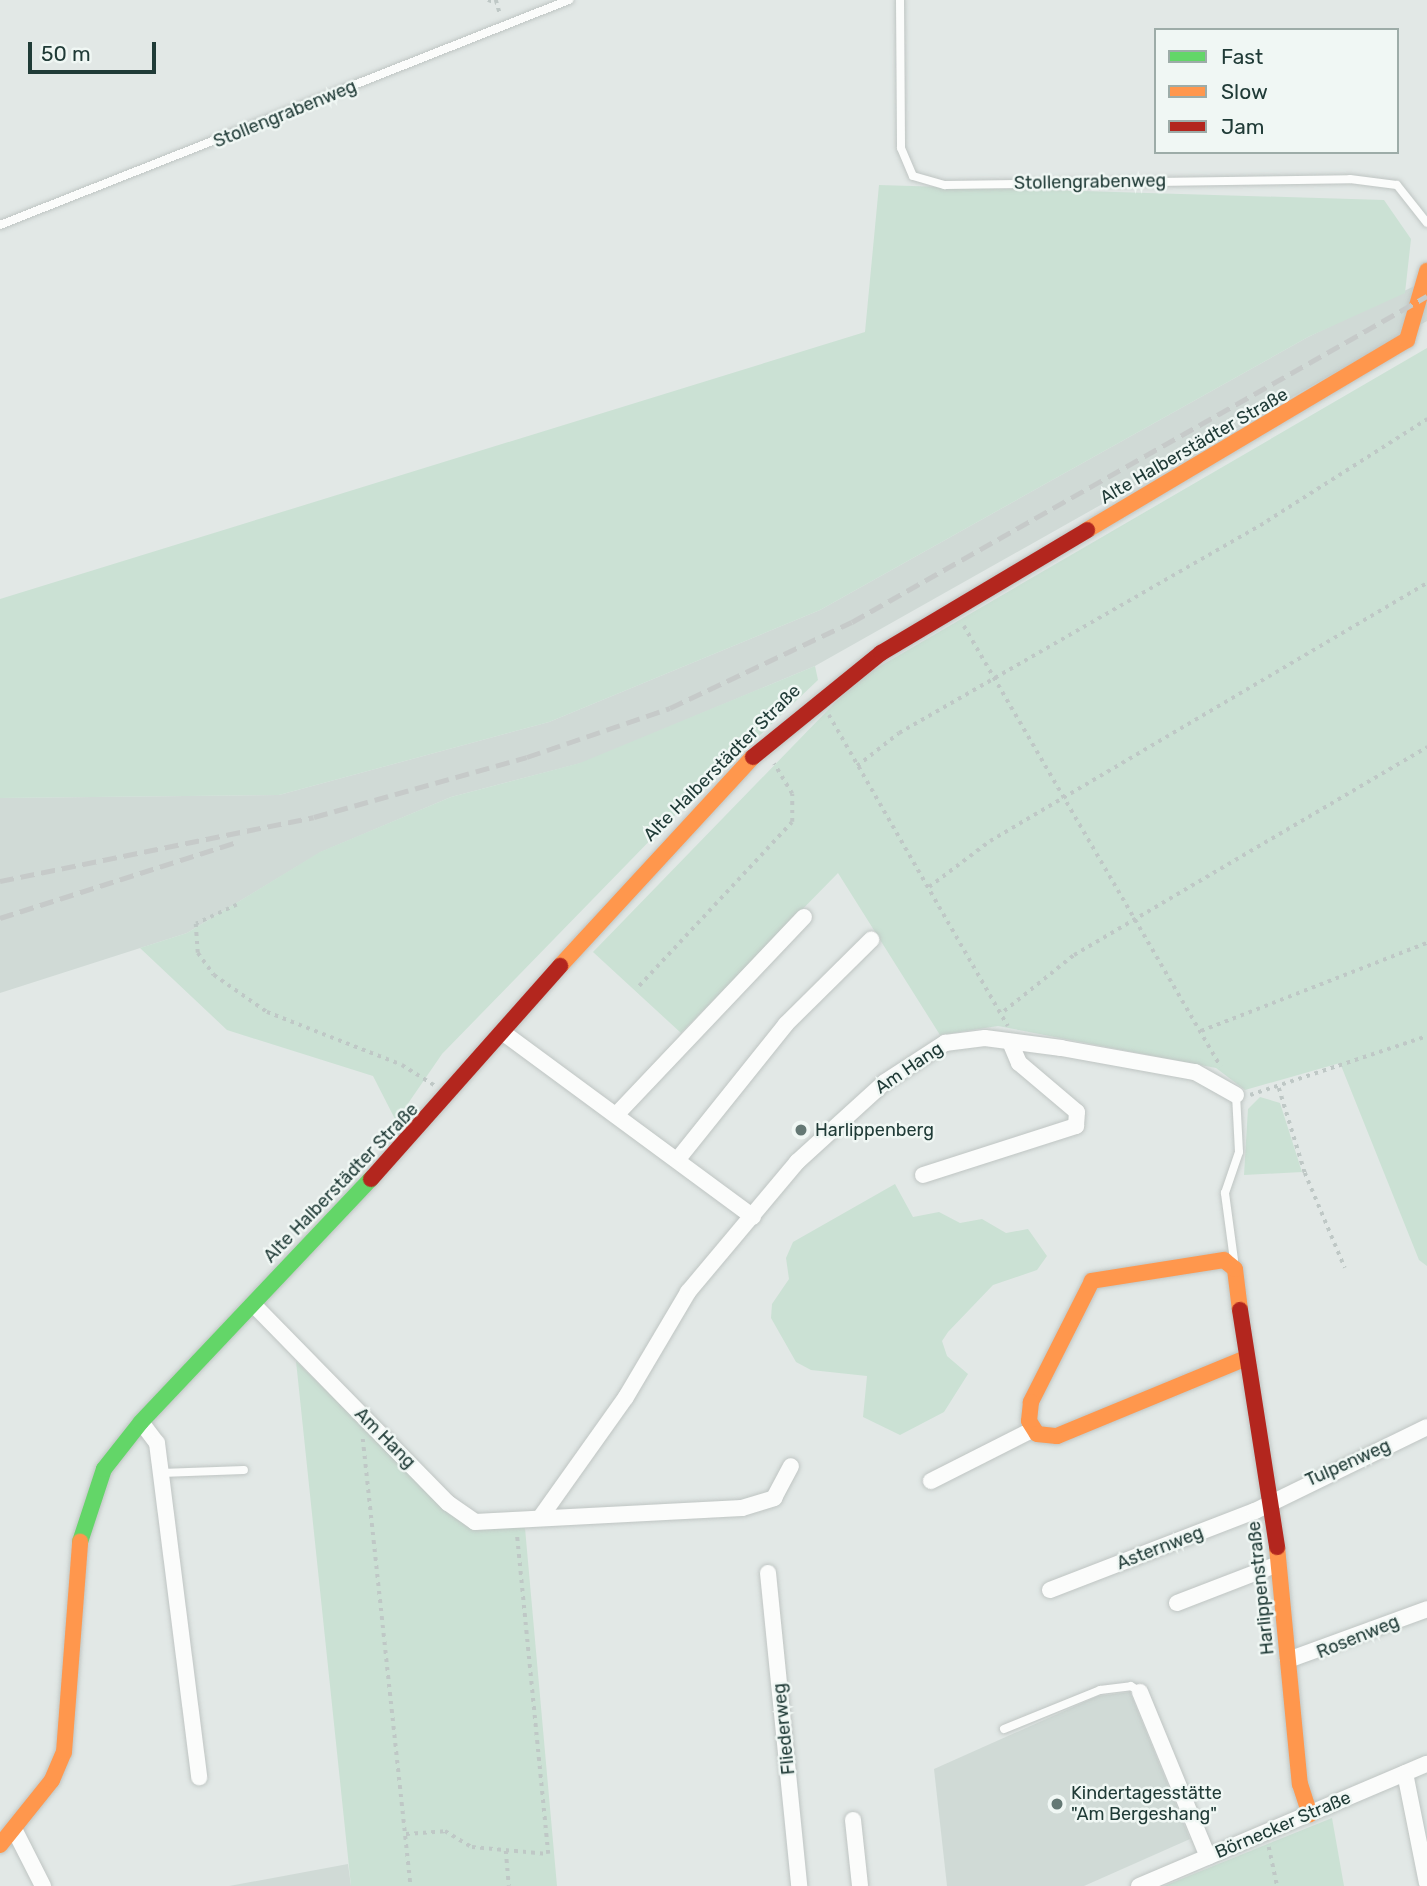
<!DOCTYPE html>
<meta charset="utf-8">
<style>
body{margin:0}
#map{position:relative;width:1427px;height:1886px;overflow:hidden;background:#e2e8e6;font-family:Rubik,sans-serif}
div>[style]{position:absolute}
.built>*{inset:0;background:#d0dad6}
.green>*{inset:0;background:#cbe1d4}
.path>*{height:3.5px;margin-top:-1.75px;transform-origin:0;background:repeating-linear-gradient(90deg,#bfc8c6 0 3.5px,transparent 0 8.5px)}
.roads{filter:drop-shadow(0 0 2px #bfc5c3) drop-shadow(0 0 2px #bfc5c3)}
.lane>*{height:8px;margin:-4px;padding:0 4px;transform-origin:4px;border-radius:4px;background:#fbfcfb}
.street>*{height:16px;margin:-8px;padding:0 8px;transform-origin:8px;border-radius:8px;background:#fbfcfb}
.fast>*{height:16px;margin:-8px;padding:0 8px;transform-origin:8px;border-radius:8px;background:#63d668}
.slow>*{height:16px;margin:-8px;padding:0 8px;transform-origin:8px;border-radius:8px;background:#ff974d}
.jam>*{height:16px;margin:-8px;padding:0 8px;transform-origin:8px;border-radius:8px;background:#b3261e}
.rail>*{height:5px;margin-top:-2.5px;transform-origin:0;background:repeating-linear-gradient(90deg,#c6cac9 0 14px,transparent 0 21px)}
.dots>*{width:19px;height:19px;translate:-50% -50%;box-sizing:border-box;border:4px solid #f0f7f4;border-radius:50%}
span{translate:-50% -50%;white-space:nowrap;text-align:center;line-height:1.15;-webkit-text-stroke:5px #f0f7f4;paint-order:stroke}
.street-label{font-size:18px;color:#203b37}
.poi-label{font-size:18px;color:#203b37}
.left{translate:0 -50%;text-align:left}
.legend{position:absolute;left:1154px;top:28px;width:245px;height:126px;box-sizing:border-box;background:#f0f7f4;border:2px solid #9daca8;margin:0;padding:9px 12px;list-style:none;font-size:21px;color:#203b37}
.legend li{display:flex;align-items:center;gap:14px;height:35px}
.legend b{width:35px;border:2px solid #9daca8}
.scale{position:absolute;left:28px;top:42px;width:128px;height:32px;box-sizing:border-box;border:4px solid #203b37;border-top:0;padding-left:9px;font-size:21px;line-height:24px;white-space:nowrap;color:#203b37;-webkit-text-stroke:5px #f0f7f4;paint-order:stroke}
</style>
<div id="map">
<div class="built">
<i style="clip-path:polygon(1427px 280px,1427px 321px,815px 666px,585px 762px,451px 797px,321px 852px,187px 933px,0 993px,0 798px,279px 795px,549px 722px,820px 610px,1308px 337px)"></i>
<i style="clip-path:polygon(1130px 1692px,1190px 1839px,1084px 1886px,947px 1886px,934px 1769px,1098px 1696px)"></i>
<i style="clip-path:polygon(348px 1864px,351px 1886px,229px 1886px)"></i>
</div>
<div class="green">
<i style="clip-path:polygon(879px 185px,1384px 200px,1411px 239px,1405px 293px,1308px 337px,820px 610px,549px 722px,279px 795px,0 798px,0 599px,865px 332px)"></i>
<i style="clip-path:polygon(1427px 348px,1427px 1266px,1419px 1260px,1340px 1063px,1245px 1090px,1216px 1068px,998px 1026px,940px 1035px,838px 873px,681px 1033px,593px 952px,858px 679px)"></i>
<i style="clip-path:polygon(815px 666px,818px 680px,665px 825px,442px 1054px,396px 1121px,373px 1076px,227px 1030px,140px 948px,187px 933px,320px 852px,451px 797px,580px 763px)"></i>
<i style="clip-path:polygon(1260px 1097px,1280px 1103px,1302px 1172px,1244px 1175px,1248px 1109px)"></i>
<i style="clip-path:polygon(895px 1184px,913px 1217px,939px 1212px,960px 1223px,982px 1219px,1006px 1233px,1028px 1229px,1047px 1256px,1037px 1270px,993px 1285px,948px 1332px,942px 1341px,947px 1356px,968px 1374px,944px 1412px,900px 1435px,863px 1417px,867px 1376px,811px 1370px,796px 1362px,771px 1318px,772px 1304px,789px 1279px,786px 1258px,793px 1242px)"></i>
<i style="clip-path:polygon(296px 1361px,467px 1527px,525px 1528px,557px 1886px,351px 1886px)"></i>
<i style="clip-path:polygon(1332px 1818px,1344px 1886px,1164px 1886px)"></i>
</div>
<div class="path">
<i style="left:488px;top:0;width:9px;rotate:21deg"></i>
<i style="left:496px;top:0;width:15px;rotate:74deg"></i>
<i style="left:964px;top:626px;width:510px;rotate:59.77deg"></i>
<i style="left:829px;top:715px;width:359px;rotate:60.1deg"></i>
<i style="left:857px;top:766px;width:53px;rotate:-38.2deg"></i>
<i style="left:899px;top:733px;width:425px;rotate:-29.9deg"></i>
<i style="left:1267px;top:521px;width:190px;rotate:-32.5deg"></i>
<i style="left:929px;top:887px;width:76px;rotate:-37deg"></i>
<i style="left:990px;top:841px;width:507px;rotate:-30.56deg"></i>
<i style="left:237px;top:905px;width:45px;rotate:155.1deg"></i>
<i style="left:196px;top:924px;width:29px;rotate:86deg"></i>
<i style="left:198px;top:953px;width:27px;rotate:54deg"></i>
<i style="left:214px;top:975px;width:65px;rotate:34.9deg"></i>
<i style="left:267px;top:1012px;width:145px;rotate:21.4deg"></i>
<i style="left:402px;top:1065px;width:38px;rotate:32deg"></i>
<i style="left:639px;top:986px;width:224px;rotate:-47deg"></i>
<i style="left:792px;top:822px;width:28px;rotate:-90deg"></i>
<i style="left:792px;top:794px;width:35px;rotate:-121deg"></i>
<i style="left:1004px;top:1011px;width:90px;rotate:-38.7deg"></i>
<i style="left:1074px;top:955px;width:410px;rotate:-30.5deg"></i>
<i style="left:1201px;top:1031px;width:243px;rotate:-21.3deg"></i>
<i style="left:1279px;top:1088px;width:89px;rotate:73deg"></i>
<i style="left:1305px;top:1173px;width:103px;rotate:67.2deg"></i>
<i style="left:1250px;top:1095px;width:187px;rotate:-18.4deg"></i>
<i style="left:363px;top:1439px;width:450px;rotate:83.9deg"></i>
<i style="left:406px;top:1834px;width:39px;rotate:-4deg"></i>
<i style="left:445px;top:1831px;width:31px;rotate:31deg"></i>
<i style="left:472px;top:1847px;width:76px;rotate:5.3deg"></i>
<i style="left:548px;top:1854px;width:320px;rotate:-95.6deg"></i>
<i style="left:1269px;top:1847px;width:40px;rotate:78deg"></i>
<i style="left:506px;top:1851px;width:35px;rotate:85deg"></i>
</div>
<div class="roads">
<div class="lane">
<i style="left:900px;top:0;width:148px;rotate:89.6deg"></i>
<i style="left:901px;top:148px;width:30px;rotate:67deg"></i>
<i style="left:913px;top:176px;width:33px;rotate:16deg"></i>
<i style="left:945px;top:185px;width:405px;rotate:-0.8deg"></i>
<i style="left:1350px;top:179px;width:47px;rotate:7.3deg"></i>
<i style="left:1397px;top:185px;width:48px;rotate:51.7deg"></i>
<i style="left:0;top:225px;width:612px;rotate:-21.58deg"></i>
<i style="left:1234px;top:1260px;width:68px;rotate:-97.7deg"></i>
<i style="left:1225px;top:1193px;width:43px;rotate:-71.1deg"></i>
<i style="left:1239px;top:1152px;width:57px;rotate:-93deg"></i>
<i style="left:161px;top:1473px;width:83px;rotate:-2.1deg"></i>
<i style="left:1004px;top:1729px;width:104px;rotate:-22.1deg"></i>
<i style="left:1100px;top:1690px;width:31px;rotate:-7deg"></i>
<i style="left:1131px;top:1686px;width:11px;rotate:34deg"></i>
</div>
<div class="street">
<i style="left:505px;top:1034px;width:308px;rotate:36.4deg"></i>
<i style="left:616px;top:1115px;width:273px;rotate:-46.5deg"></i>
<i style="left:678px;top:1159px;width:173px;rotate:-51.3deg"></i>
<i style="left:786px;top:1024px;width:120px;rotate:-44.7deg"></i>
<i style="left:923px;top:1175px;width:161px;rotate:-17.8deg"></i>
<i style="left:1076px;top:1126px;width:14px;rotate:-86deg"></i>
<i style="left:1077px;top:1112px;width:76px;rotate:-139.8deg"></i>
<i style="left:1019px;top:1063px;width:23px;rotate:-113deg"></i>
<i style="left:253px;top:1304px;width:279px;rotate:45.6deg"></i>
<i style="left:448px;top:1503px;width:33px;rotate:35deg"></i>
<i style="left:475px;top:1522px;width:267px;rotate:-3deg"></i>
<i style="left:742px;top:1508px;width:34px;rotate:-17deg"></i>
<i style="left:774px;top:1498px;width:36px;rotate:-62deg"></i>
<i style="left:141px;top:1422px;width:26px;rotate:53deg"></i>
<i style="left:157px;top:1443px;width:337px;rotate:82.8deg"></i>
<i style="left:931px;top:1481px;width:113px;rotate:-26.8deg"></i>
<i style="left:540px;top:1518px;width:148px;rotate:-54.6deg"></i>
<i style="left:626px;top:1397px;width:122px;rotate:-59.4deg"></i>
<i style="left:688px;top:1292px;width:170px;rotate:-50deg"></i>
<i style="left:797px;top:1162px;width:119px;rotate:-42.3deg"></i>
<i style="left:885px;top:1082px;width:72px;rotate:-33deg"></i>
<i style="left:945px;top:1043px;width:40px;rotate:-7.1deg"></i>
<i style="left:985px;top:1038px;width:77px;rotate:7.5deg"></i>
<i style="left:1061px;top:1048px;width:136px;rotate:10.2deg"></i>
<i style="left:1195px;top:1072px;width:47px;rotate:29.3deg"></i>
<i style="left:768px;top:1573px;width:315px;rotate:84.3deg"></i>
<i style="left:1050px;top:1590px;width:220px;rotate:-21.1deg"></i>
<i style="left:1255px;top:1511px;width:191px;rotate:-26deg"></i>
<i style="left:1177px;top:1603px;width:108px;rotate:-21.1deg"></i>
<i style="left:1288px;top:1660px;width:148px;rotate:-20.1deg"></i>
<i style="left:1140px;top:1692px;width:178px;rotate:67.6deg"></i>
<i style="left:1405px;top:1773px;width:112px;rotate:78.7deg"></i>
<i style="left:853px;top:1820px;width:66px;rotate:83.9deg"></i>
<i style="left:14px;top:1829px;width:64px;rotate:63deg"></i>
<i style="left:1139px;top:1886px;width:313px;rotate:-23deg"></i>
</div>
<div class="fast">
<i style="left:80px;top:1542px;width:77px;rotate:-71.8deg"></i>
<i style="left:104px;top:1469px;width:60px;rotate:-51.8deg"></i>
<i style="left:141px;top:1422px;width:335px;rotate:-46.6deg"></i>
</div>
<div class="slow">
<i style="left:1087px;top:530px;width:372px;rotate:-30.7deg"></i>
<i style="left:1407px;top:340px;width:72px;rotate:-73.8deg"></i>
<i style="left:560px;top:966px;width:284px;rotate:-47.3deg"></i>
<i style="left:1240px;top:1310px;width:41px;rotate:-97deg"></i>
<i style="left:1235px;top:1269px;width:14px;rotate:-141deg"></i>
<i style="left:1224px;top:1260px;width:134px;rotate:171deg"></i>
<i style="left:1092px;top:1281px;width:136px;rotate:116.8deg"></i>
<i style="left:1031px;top:1402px;width:19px;rotate:96deg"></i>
<i style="left:1029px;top:1421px;width:15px;rotate:58deg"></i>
<i style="left:1037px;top:1434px;width:20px;rotate:6deg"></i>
<i style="left:1057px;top:1436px;width:204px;rotate:-22.4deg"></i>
<i style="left:1277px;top:1547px;width:238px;rotate:84.5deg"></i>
<i style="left:1300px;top:1784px;width:32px;rotate:72deg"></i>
<i style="left:0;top:1845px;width:83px;rotate:-51.3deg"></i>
<i style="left:52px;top:1780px;width:30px;rotate:-67deg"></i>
<i style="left:64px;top:1752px;width:211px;rotate:-85.6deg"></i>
</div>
<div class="jam">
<i style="left:753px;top:757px;width:165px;rotate:-39.1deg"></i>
<i style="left:881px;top:653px;width:240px;rotate:-30.8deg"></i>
<i style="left:371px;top:1179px;width:285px;rotate:-48.4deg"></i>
<i style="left:1240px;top:1310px;width:240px;rotate:81.1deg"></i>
</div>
</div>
<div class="rail">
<i style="left:0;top:881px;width:320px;rotate:-11.5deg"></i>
<i style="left:314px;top:817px;width:221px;rotate:-15.7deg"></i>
<i style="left:527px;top:757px;width:151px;rotate:-18.9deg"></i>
<i style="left:670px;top:708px;width:201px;rotate:-25.3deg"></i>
<i style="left:852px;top:622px;width:661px;rotate:-29.55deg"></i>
<i style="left:0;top:918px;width:246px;rotate:-17.8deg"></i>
</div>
<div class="dots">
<i style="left:801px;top:1130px;background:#647874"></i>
<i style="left:1057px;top:1804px;background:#647874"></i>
</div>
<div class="street-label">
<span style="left:285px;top:114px;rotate:-22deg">Stollengrabenweg</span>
<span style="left:1090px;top:182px;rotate:-1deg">Stollengrabenweg</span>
<span style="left:1194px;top:446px;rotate:-30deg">Alte Halberstädter Straße</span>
<span style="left:722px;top:763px;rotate:-45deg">Alte Halberstädter Straße</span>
<span style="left:909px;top:1068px;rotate:-34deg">Am Hang</span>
<span style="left:341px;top:1183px;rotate:-46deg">Alte Halberstädter Straße</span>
<span style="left:385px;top:1438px;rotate:45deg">Am Hang</span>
<span style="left:1348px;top:1463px;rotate:-24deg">Tulpenweg</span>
<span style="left:1160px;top:1548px;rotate:-21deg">Asternweg</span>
<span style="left:1261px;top:1588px;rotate:-96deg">Harlippenstraße</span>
<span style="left:1358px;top:1637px;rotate:-22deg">Rosenweg</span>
<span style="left:784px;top:1729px;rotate:-96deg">Fliederweg</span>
<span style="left:1283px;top:1825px;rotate:-23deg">Börnecker Straße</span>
</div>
<div class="poi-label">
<span class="left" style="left:815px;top:1130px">Harlippenberg</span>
<span class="left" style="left:1071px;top:1804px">Kindertagesstätte<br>"Am Bergeshang"</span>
</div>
<ul class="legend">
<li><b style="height:9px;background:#63d668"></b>Fast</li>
<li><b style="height:9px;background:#ff974d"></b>Slow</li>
<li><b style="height:9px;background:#b3261e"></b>Jam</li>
</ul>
<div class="scale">50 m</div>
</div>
